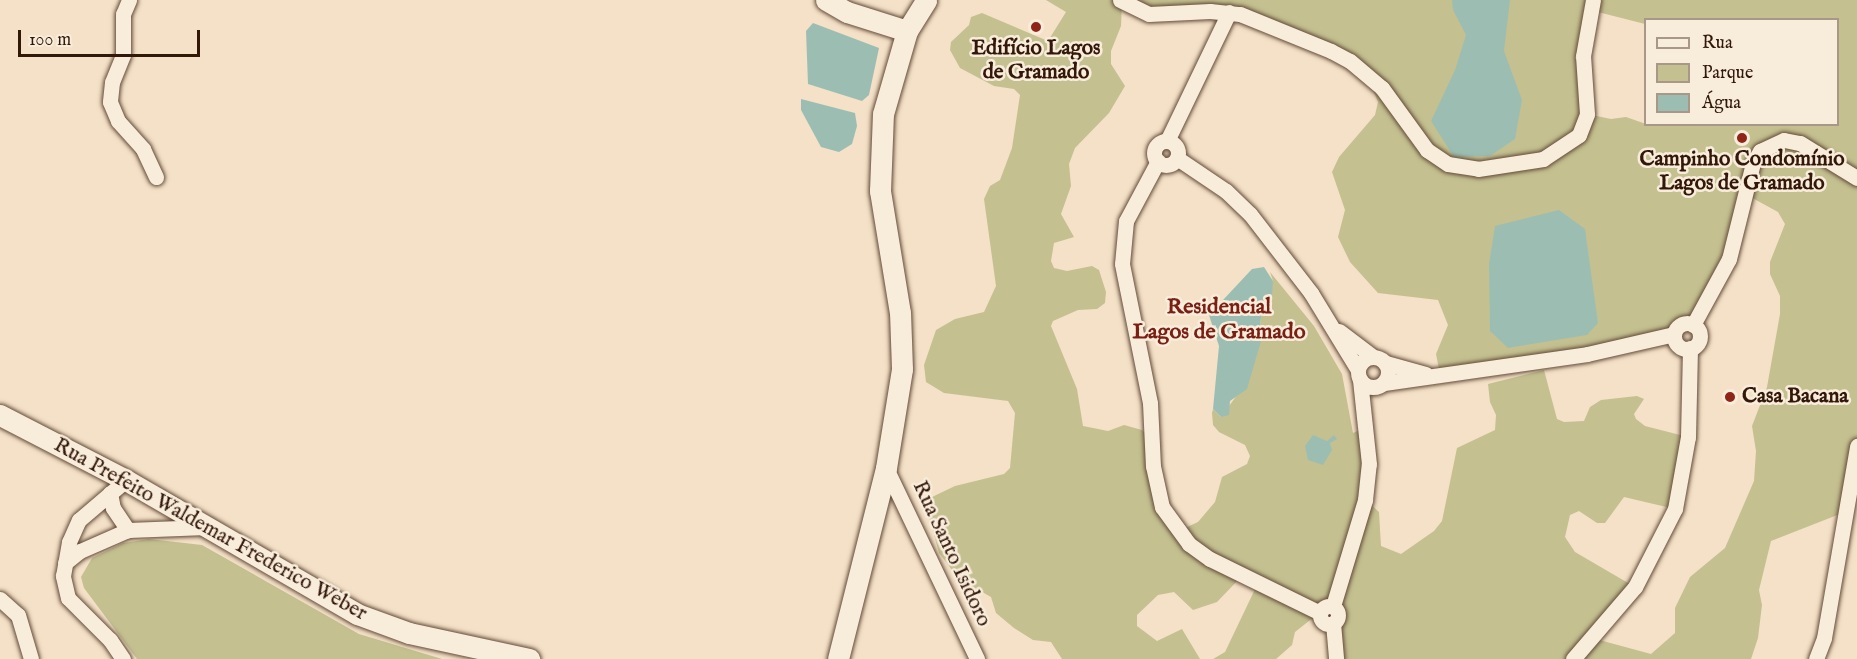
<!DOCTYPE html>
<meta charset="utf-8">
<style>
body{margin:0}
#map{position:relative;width:1857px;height:659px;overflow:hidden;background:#f4e1c7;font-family:"IM FELL English",serif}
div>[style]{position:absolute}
.green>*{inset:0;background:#c4c090}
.water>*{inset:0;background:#9cbeb2}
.roads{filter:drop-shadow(0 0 2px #634a38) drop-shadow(0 0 2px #634a38)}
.street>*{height:15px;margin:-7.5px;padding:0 7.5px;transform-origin:7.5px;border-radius:7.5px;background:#f8ecdb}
.street>.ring{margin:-7.5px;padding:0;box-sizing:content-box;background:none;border:15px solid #f8ecdb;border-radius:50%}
.secondary>*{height:21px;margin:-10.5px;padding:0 10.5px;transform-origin:10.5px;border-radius:10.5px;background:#f8ecdb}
.dots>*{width:16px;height:16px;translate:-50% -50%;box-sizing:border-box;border:3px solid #f8ecdb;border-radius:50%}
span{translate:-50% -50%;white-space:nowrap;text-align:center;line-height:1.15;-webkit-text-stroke:5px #f8ecdb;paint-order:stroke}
.poi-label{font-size:21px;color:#331809;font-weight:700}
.left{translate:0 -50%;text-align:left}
.street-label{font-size:21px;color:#331809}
.neighbourhood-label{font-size:22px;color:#7a1f14;font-weight:700}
.legend{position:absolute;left:1644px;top:18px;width:195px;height:108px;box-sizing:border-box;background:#f8ecdb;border:2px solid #a99787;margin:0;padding:8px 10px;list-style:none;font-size:18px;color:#331809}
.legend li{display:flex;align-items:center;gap:12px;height:30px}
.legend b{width:30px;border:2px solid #a99787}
.scale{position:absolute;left:18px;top:30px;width:182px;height:27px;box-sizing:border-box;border:3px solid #331809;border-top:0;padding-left:8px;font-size:18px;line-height:21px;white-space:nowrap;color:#331809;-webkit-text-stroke:4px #f8ecdb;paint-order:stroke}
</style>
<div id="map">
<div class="green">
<i style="clip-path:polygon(evenodd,1046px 0,1857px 0,1857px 446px,1845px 512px,1771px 541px,1759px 590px,1762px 605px,1758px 638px,1751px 659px,1336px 659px,1338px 612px,1329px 605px,1295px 632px,1292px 645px,1276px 659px,1213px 659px,1225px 652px,1257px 585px,1241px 577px,1217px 602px,1193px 610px,1174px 592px,1158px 595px,1137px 615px,1137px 626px,1157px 641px,1182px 629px,1200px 659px,1062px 659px,1051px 642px,1033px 640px,1014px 628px,996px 613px,991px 597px,959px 579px,939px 553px,928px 513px,932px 497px,955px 486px,1004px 474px,1010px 468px,1015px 413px,1008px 401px,944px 393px,926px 382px,924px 365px,936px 330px,955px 319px,984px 312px,996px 286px,984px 199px,990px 186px,1000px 180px,1012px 148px,1020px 95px,1014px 89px,994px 86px,960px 68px,950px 50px,951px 42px,969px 25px,971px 17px,982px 13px,1048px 41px,1066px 12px,1046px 0,1122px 3px,1149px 14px,1254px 18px,1366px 73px,1378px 102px,1375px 115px,1339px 157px,1332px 172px,1345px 210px,1338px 237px,1350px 262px,1378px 293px,1438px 300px,1448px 325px,1436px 354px,1440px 374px,1674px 334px,1679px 326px,1688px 323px,1742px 217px,1747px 195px,1778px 212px,1785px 224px,1770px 262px,1770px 274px,1780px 296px,1780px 314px,1767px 387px,1752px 426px,1756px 451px,1754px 481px,1725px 548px,1690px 577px,1675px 608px,1675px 633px,1651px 654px,1592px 638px,1635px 587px,1575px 552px,1565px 537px,1570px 515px,1579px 511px,1597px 523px,1605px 523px,1624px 497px,1675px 509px,1688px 437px,1645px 426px,1636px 419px,1634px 414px,1644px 399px,1637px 396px,1601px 400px,1590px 407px,1584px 421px,1564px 422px,1557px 419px,1544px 370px,1488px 384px,1490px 402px,1496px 415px,1495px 430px,1457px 448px,1442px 521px,1434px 531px,1401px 554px,1381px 546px,1379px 512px,1365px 499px,1367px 427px,1353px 433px,1342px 374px,1314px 326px,1270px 272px,1273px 281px,1263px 300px,1260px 327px,1240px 391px,1221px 417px,1213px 409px,1212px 413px,1213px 425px,1219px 432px,1245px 445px,1250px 456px,1247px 464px,1222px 477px,1215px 502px,1198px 522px,1185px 528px,1156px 487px,1151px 440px,1142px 430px,1124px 425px,1108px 431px,1083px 426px,1077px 389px,1051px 326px,1053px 321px,1078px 310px,1097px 309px,1105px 303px,1106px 292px,1099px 270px,1092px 266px,1067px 271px,1054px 268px,1051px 261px,1054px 243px,1074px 237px,1061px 214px,1071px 186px,1069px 164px,1075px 148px,1109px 113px,1125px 86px,1111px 64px,1111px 51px,1121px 26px,1122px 3px,1046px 0,1590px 10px,1645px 24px,1646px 20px,1838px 20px,1838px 124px,1646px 124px,1626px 117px,1611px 119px,1587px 114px,1590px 10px)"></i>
<i style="clip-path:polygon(149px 539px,202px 545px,359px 634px,442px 659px,137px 659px,84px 588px,81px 577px,92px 558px,123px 543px)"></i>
</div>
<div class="water">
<i style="clip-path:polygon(1452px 0,1510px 0,1504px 51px,1522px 100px,1515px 139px,1490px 156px,1454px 157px,1431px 121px,1455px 70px,1466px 35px,1453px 10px)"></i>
<i style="clip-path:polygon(813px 23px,879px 48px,869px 95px,862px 101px,808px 84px,806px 31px)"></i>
<i style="clip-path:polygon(801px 99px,855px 113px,857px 126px,852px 144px,839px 152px,821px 147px,801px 110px)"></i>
<i style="clip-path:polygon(1559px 210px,1585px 229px,1598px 323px,1587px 335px,1508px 348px,1490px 331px,1489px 264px,1495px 226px)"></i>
<i style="clip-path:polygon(1264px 267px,1273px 281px,1272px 295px,1263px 300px,1260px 327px,1264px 331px,1247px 389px,1230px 401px,1229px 415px,1221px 417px,1213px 409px,1219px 346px,1209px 315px,1252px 269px)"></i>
<i style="clip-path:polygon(1313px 435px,1327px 441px,1334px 435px,1337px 439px,1330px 443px,1332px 450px,1323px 465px,1308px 460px,1305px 446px)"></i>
</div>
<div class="roads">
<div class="street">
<i style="left:129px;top:0;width:15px;rotate:113deg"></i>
<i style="left:123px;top:14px;width:41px;rotate:90deg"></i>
<i style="left:123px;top:55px;width:29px;rotate:112deg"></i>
<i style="left:112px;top:82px;width:20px;rotate:96deg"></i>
<i style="left:110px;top:102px;width:21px;rotate:67deg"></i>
<i style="left:118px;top:121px;width:38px;rotate:48deg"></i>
<i style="left:143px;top:149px;width:31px;rotate:65deg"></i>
<i style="left:1120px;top:0;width:32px;rotate:26deg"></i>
<i style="left:1149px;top:14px;width:61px;rotate:-2.8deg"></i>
<i style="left:1210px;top:11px;width:30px;rotate:6deg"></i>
<i style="left:1240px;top:14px;width:98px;rotate:22.1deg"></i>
<i style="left:1331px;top:51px;width:21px;rotate:28deg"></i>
<i style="left:1350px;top:61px;width:42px;rotate:40.2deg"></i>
<i style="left:1382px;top:88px;width:77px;rotate:54deg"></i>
<i style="left:1427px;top:150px;width:25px;rotate:34deg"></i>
<i style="left:1448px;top:164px;width:30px;rotate:9deg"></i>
<i style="left:1478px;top:169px;width:66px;rotate:-8.7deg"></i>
<i style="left:1543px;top:159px;width:43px;rotate:-33.7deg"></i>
<i style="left:1579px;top:135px;width:22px;rotate:-69deg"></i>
<i style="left:1587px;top:114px;width:58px;rotate:-93.9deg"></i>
<i style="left:1583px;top:56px;width:57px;rotate:-79.9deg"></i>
<i style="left:1167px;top:141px;width:143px;rotate:-64.3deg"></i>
<i class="ring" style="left:1154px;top:141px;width:9px;height:9px"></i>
<i style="left:1177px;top:158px;width:59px;rotate:34deg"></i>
<i style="left:1226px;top:191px;width:33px;rotate:44deg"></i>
<i style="left:1250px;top:214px;width:100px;rotate:52.3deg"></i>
<i style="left:1311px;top:293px;width:90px;rotate:58.6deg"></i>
<i style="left:1158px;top:161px;width:68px;rotate:118.1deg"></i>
<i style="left:1126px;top:221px;width:43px;rotate:95.3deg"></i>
<i style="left:1122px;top:264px;width:142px;rotate:78.6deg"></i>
<i style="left:1150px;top:403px;width:63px;rotate:87.3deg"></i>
<i style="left:1153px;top:466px;width:42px;rotate:77.6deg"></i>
<i style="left:1162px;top:507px;width:46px;rotate:53.9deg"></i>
<i style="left:1189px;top:544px;width:26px;rotate:36deg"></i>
<i style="left:1210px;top:559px;width:123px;rotate:26.1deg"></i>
<i class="ring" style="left:1674px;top:323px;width:11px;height:11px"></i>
<i style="left:1693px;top:325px;width:75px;rotate:-61.4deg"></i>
<i style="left:1729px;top:259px;width:99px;rotate:-76deg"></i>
<i style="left:1753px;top:163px;width:14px;rotate:-60deg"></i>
<i style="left:1760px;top:151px;width:26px;rotate:-25deg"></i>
<i style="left:1784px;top:140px;width:16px;rotate:11deg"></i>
<i style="left:1800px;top:143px;width:67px;rotate:31.6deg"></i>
<i style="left:1339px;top:331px;width:41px;rotate:37.1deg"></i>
<i class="ring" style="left:1358px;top:357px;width:15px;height:15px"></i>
<i style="left:1386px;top:363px;width:41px;rotate:15.4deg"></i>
<i style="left:1384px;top:383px;width:205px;rotate:-8.1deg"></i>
<i style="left:1587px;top:354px;width:89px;rotate:-12.9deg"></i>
<i style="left:886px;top:468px;width:212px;rotate:64.5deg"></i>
<i style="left:110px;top:493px;width:15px;rotate:79deg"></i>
<i style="left:113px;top:508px;width:27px;rotate:56deg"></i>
<i style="left:65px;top:563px;width:19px;rotate:-39deg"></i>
<i style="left:80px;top:551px;width:52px;rotate:-23.6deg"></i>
<i style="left:128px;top:530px;width:78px;rotate:-2.2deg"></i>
<i style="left:0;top:599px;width:24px;rotate:42deg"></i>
<i style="left:18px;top:615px;width:46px;rotate:73.5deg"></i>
<i class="ring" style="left:1320px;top:606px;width:3px;height:3px"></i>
<i style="left:1333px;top:606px;width:111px;rotate:-73.2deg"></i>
<i style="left:1365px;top:500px;width:36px;rotate:-84deg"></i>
<i style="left:1369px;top:464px;width:84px;rotate:-96.1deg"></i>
<i style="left:1333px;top:623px;width:36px;rotate:85deg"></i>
<i style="left:123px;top:659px;width:23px;rotate:-124deg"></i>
<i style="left:110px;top:640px;width:59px;rotate:-135deg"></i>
<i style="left:68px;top:598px;width:23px;rotate:-103deg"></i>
<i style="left:63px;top:576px;width:35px;rotate:-80deg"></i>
<i style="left:69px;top:542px;width:24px;rotate:-66deg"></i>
<i style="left:79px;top:520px;width:62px;rotate:-40.4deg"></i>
<i style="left:1573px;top:659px;width:95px;rotate:-49.3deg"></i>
<i style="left:1635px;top:587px;width:88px;rotate:-62.9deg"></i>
<i style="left:1675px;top:509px;width:73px;rotate:-79.8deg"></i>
<i style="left:1688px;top:437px;width:89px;rotate:-88.7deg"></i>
<i style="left:1816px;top:659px;width:22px;rotate:-69deg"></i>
<i style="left:1824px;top:638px;width:195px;rotate:-80.2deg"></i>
</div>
<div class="secondary">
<i style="left:826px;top:0;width:24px;rotate:30deg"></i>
<i style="left:847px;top:12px;width:63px;rotate:17.6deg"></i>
<i style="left:0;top:415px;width:142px;rotate:27.3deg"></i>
<i style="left:126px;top:480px;width:267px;rotate:30.1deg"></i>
<i style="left:357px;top:614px;width:55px;rotate:20.1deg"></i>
<i style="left:409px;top:633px;width:123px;rotate:12.2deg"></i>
<i style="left:838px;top:659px;width:197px;rotate:-75.9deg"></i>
<i style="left:886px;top:468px;width:100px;rotate:-80.8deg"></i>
<i style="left:902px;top:369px;width:56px;rotate:-92deg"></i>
<i style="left:900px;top:313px;width:124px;rotate:-99.3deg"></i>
<i style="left:880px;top:191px;width:77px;rotate:-87.8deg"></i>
<i style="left:883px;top:114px;width:86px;rotate:-73.9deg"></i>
<i style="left:907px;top:31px;width:36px;rotate:-58deg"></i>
</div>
</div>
<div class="dots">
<i style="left:1036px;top:27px;background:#8f2418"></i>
<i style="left:1742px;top:138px;background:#8f2418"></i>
<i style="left:1730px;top:397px;background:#8f2418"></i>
</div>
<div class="poi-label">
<span style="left:1036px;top:61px">Edifício Lagos<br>de Gramado</span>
<span style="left:1742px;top:172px">Campinho Condomínio<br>Lagos de Gramado</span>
<span class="left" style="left:1742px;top:397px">Casa Bacana</span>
</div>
<div class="street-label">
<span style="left:210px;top:530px;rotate:29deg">Rua Prefeito Waldemar Frederico Weber</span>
<span style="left:951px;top:554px;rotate:65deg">Rua Santo Isidoro</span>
</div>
<div class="neighbourhood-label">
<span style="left:1219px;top:320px">Residencial<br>Lagos de Gramado</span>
</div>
<ul class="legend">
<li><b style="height:8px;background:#f8ecdb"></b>Rua</li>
<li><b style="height:16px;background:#c4c090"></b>Parque</li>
<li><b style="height:16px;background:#9cbeb2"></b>Água</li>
</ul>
<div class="scale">100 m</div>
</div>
